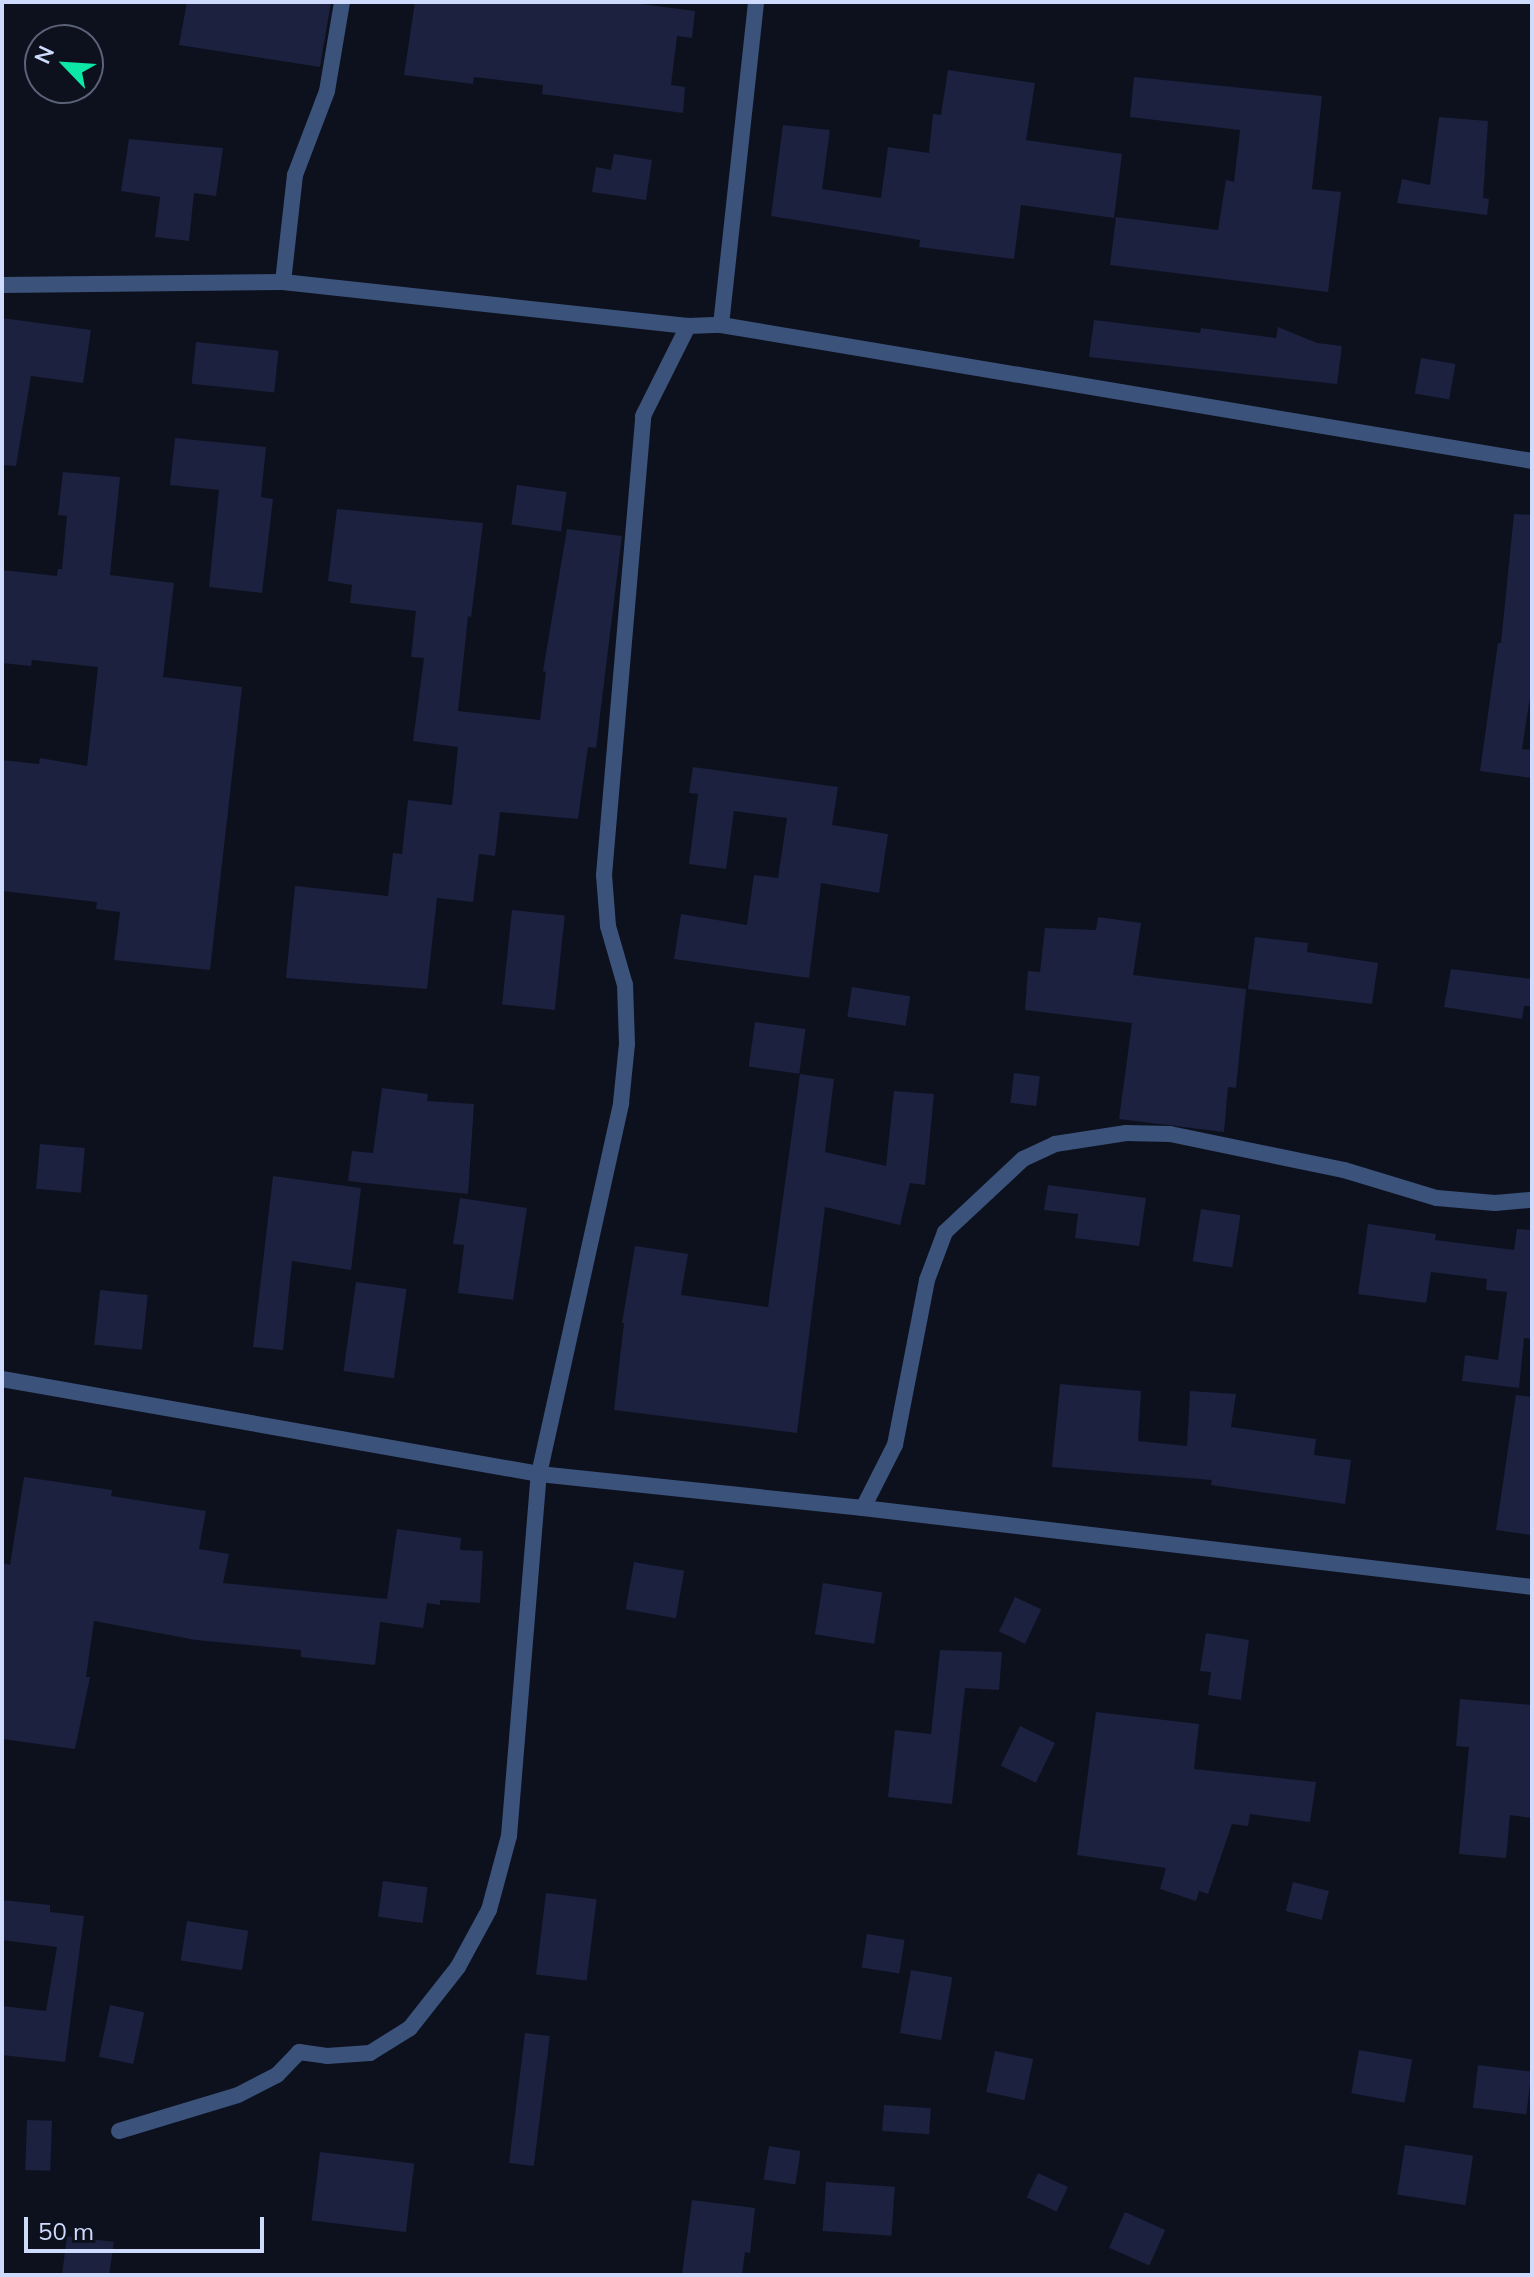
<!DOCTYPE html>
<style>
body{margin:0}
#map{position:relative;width:1534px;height:2277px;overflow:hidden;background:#0d111e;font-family:Mulish,sans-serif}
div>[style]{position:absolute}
.building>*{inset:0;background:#1b213e;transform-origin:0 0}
.street>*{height:16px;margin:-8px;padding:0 8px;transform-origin:8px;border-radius:8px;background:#3b527b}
span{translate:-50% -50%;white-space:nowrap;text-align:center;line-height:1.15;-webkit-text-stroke:7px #0d111e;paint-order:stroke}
.frame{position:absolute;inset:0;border:4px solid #cedbfc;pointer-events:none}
.north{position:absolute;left:24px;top:24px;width:80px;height:80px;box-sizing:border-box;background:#0d111e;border:2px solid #5a6277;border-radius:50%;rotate:295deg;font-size:22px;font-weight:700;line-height:32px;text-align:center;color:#cedbfc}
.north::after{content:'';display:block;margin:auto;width:28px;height:36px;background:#0ee8a7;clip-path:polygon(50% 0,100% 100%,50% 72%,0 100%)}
.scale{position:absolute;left:24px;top:2217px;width:240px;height:36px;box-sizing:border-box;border:4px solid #cedbfc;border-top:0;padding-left:10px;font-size:24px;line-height:28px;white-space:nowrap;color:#cedbfc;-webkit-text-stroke:6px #0d111e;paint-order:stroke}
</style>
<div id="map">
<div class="building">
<i style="clip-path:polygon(187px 2px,331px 2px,320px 67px,179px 45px)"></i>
<i style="clip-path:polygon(415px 2px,626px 2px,695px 11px,692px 38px,677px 36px,671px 85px,685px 87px,683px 113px,542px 94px,543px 85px,474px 77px,473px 84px,404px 75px)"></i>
<i style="clip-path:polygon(948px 70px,1035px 83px,1026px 140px,1122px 154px,1114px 218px,1021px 205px,1014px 259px,919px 247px,920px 240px,771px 216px,783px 125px,830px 130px,822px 189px,881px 198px,888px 147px,929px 153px,933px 114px,941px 115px)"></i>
<i style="clip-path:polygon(1134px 77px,1322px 96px,1312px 189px,1341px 192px,1328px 292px,1110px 265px,1116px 217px,1218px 230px,1226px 180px,1234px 182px,1240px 130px,1130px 117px)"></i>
<i style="clip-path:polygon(1439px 117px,1488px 121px,1483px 198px,1489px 199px,1487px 215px,1397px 203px,1402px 179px,1430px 185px)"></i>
<i style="clip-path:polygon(129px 139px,223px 148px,216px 196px,194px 193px,189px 241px,155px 237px,160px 197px,121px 191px)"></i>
<i style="clip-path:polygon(614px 154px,652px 160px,646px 200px,592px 192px,596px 167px,611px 170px)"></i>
<i style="clip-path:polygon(2px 318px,91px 330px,83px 383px,31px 376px,16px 466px,2px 465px)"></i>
<i style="clip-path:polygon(1094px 320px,1200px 333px,1201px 328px,1276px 338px,1278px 327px,1317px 343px,1342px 346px,1337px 384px,1089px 357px)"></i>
<i style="left:196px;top:342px;width:83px;height:42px;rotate:6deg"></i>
<i style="left:1421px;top:358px;width:35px;height:36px;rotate:10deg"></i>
<i style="clip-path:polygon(175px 438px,266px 447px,261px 497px,273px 499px,262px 593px,209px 587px,219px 490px,170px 485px)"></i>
<i style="clip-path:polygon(63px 472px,120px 477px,110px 575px,174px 583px,163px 677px,242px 687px,210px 970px,114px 960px,120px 912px,96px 909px,97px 902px,2px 891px,2px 760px,39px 764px,40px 758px,87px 766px,98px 667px,32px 660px,31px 666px,2px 663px,2px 570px,57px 576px,58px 569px,62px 569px,67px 516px,58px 515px)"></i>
<i style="left:517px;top:485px;width:50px;height:40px;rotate:8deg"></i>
<i style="clip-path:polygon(337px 509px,483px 523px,471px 617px,468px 616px,458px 711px,540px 720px,546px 672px,543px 671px,567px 529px,622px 536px,596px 748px,588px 747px,578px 819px,500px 812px,495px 856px,479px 854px,473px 902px,437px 898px,427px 989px,286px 978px,295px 886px,388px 896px,393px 853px,402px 854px,408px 800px,452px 805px,458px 747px,413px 741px,424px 658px,411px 657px,416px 611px,350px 603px,352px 585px,328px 581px)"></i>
<i style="clip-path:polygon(1514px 514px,1532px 515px,1532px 684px,1522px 749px,1532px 750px,1532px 778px,1480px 771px,1498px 643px,1501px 643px)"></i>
<i style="clip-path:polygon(693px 767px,838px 787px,832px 825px,888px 834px,879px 893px,821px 883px,809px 978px,674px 959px,681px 914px,747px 925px,754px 875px,778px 878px,787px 818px,734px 811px,726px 869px,689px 864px,698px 794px,689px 793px)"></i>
<i style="left:512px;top:910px;width:53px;height:95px;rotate:6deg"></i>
<i style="clip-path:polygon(1098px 917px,1141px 923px,1133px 975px,1246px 989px,1236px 1088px,1228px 1087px,1224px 1132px,1119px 1119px,1132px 1023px,1025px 1010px,1028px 971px,1040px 972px,1045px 928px,1096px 930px)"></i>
<i style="clip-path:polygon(1255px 937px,1308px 943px,1307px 952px,1378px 963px,1372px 1004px,1248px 989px)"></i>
<i style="clip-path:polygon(1451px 969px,1532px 979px,1532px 1006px,1524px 1006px,1522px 1019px,1444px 1007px)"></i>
<i style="left:852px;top:987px;width:59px;height:30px;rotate:9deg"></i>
<i style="left:755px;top:1022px;width:51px;height:45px;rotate:8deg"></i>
<i style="left:1014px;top:1073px;width:26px;height:30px;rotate:7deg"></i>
<i style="clip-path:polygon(800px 1074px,834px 1079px,825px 1152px,886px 1166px,894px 1091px,934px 1094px,925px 1185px,910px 1183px,900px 1225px,825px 1207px,797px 1433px,614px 1410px,624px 1323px,622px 1323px,635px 1246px,688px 1254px,681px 1295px,768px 1307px)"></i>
<i style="clip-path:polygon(382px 1088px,428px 1094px,427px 1101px,474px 1104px,468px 1194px,348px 1181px,352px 1151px,373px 1153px)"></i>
<i style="left:40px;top:1144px;width:45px;height:45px;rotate:5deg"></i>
<i style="clip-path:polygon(273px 1176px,361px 1188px,351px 1270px,292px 1261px,283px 1350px,253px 1347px)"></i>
<i style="clip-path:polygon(1048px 1185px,1146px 1198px,1139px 1246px,1075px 1238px,1078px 1214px,1044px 1210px)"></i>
<i style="clip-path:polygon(460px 1198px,527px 1208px,513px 1300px,458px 1293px,464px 1245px,453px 1244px)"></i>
<i style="left:1201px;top:1209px;width:40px;height:53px;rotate:9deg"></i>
<i style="clip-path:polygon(1368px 1224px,1436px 1234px,1435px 1240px,1514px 1250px,1517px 1229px,1532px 1230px,1532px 1339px,1524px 1338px,1519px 1388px,1462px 1381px,1465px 1355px,1498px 1360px,1507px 1292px,1486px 1290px,1487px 1279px,1431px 1272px,1426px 1303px,1358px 1294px)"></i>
<i style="left:356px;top:1282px;width:51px;height:90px;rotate:8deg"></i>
<i style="left:100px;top:1290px;width:48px;height:55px;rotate:6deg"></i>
<i style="clip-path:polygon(1060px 1384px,1141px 1391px,1138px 1441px,1187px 1446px,1190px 1391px,1236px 1394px,1231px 1427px,1316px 1439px,1314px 1455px,1351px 1460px,1345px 1504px,1211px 1485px,1212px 1480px,1052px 1467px)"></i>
<i style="clip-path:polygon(1516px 1395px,1532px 1397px,1532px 1535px,1496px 1530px)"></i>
<i style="clip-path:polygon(24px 1477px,112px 1490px,111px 1496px,206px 1511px,199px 1549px,229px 1554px,223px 1583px,387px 1599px,397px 1529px,461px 1538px,460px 1550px,483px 1551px,480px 1603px,440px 1600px,440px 1605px,427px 1603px,423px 1628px,380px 1622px,375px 1665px,301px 1657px,301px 1650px,196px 1640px,94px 1621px,86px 1677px,90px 1677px,75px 1749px,2px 1739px,2px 1563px,10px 1565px)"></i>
<i style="left:634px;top:1562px;width:51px;height:48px;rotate:10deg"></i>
<i style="left:823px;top:1583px;width:60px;height:52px;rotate:9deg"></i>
<i style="left:1015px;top:1597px;width:29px;height:38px;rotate:25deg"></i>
<i style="clip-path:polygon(1206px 1633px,1249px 1640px,1241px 1700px,1208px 1695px,1211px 1672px,1200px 1671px)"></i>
<i style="clip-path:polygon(940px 1650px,1002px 1652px,999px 1690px,965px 1688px,952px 1804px,888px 1797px,895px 1730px,931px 1734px)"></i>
<i style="clip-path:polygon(1460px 1699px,1532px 1705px,1532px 1818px,1510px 1815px,1506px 1858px,1459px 1854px,1469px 1747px,1456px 1746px)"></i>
<i style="clip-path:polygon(1096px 1712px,1199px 1724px,1194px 1769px,1316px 1782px,1310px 1822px,1250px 1814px,1248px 1826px,1232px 1824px,1208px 1894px,1199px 1891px,1196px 1901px,1160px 1889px,1166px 1868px,1077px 1855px)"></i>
<i style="left:1020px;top:1726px;width:39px;height:44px;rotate:26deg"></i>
<i style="left:383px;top:1881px;width:45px;height:36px;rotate:8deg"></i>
<i style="left:1293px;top:1882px;width:37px;height:30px;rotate:14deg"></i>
<i style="left:546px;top:1893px;width:51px;height:82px;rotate:7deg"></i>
<i style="clip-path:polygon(2px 1900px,50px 1905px,50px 1912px,84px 1916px,65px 2062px,2px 2055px,2px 2006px,46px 2011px,57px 1947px,2px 1940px)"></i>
<i style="left:187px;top:1921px;width:62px;height:40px;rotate:9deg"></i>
<i style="left:867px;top:1934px;width:38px;height:34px;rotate:9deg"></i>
<i style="left:911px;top:1970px;width:42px;height:64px;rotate:10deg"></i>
<i style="left:110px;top:2005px;width:35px;height:53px;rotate:12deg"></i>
<i style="left:525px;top:2033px;width:25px;height:131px;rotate:7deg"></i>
<i style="left:1359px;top:2050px;width:54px;height:44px;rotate:10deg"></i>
<i style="left:995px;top:2051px;width:39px;height:42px;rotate:12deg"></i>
<i style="left:1478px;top:2065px;width:54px;height:43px;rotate:7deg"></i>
<i style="left:884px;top:2105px;width:47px;height:26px;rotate:4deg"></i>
<i style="left:27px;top:2120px;width:25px;height:50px;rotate:2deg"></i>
<i style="left:1405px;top:2145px;width:69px;height:50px;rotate:9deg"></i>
<i style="left:769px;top:2146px;width:32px;height:34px;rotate:9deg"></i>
<i style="left:320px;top:2152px;width:95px;height:69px;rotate:7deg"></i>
<i style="left:1038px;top:2173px;width:33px;height:27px;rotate:25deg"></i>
<i style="left:826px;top:2182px;width:69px;height:49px;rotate:4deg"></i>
<i style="clip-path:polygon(692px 2200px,755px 2208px,750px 2253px,745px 2252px,742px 2275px,682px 2275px)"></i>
<i style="left:1125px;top:2212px;width:44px;height:39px;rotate:24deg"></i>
<i style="clip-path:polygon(67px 2236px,114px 2242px,109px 2275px,62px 2275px)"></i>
</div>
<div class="street">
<i style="left:283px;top:282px;width:108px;rotate:-83.6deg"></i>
<i style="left:295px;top:175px;width:90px;rotate:-69.1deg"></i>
<i style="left:327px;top:91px;width:90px;rotate:-80.4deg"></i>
<i style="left:2px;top:285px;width:281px;rotate:-0.6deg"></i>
<i style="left:283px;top:282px;width:407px;rotate:6.2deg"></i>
<i style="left:688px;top:326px;width:33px;rotate:-2deg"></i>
<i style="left:721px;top:325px;width:822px;rotate:9.52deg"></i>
<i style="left:721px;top:325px;width:325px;rotate:-83.8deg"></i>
<i style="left:2px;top:1379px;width:545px;rotate:10.03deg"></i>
<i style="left:539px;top:1474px;width:326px;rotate:6deg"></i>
<i style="left:863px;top:1508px;width:674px;rotate:6.73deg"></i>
<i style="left:863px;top:1508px;width:71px;rotate:-63.1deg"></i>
<i style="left:895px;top:1445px;width:168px;rotate:-79deg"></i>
<i style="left:927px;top:1280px;width:51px;rotate:-69.4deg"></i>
<i style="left:945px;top:1232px;width:107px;rotate:-43.1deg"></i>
<i style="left:1023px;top:1159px;width:35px;rotate:-25deg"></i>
<i style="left:1055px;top:1144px;width:72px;rotate:-8.8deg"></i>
<i style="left:1126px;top:1133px;width:44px;rotate:1.3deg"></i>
<i style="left:1170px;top:1134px;width:178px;rotate:11.7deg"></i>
<i style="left:1344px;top:1170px;width:97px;rotate:16.8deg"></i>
<i style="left:1437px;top:1198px;width:58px;rotate:4.9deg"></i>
<i style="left:1495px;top:1203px;width:37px;rotate:-5deg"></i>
<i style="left:119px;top:2131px;width:124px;rotate:-16.8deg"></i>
<i style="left:238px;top:2095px;width:44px;rotate:-27.1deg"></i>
<i style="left:277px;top:2075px;width:32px;rotate:-46deg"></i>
<i style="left:299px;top:2052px;width:28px;rotate:8deg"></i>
<i style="left:327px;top:2056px;width:43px;rotate:-4deg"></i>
<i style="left:370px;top:2053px;width:47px;rotate:-32deg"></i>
<i style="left:410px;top:2028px;width:78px;rotate:-51.8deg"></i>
<i style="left:458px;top:1967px;width:65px;rotate:-61.5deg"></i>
<i style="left:489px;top:1910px;width:77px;rotate:-74.9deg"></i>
<i style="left:509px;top:1836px;width:363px;rotate:-85.3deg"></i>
<i style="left:539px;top:1474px;width:380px;rotate:-77.5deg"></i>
<i style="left:621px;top:1103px;width:59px;rotate:-84.2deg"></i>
<i style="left:627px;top:1044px;width:59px;rotate:-91.9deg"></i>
<i style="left:625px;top:985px;width:61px;rotate:-106.1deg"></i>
<i style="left:608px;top:926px;width:51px;rotate:-94.5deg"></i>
<i style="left:604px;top:875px;width:461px;rotate:-85.1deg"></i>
<i style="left:643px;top:416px;width:101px;rotate:-63.4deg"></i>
</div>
<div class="frame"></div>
<div class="north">N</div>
<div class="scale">50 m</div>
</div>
